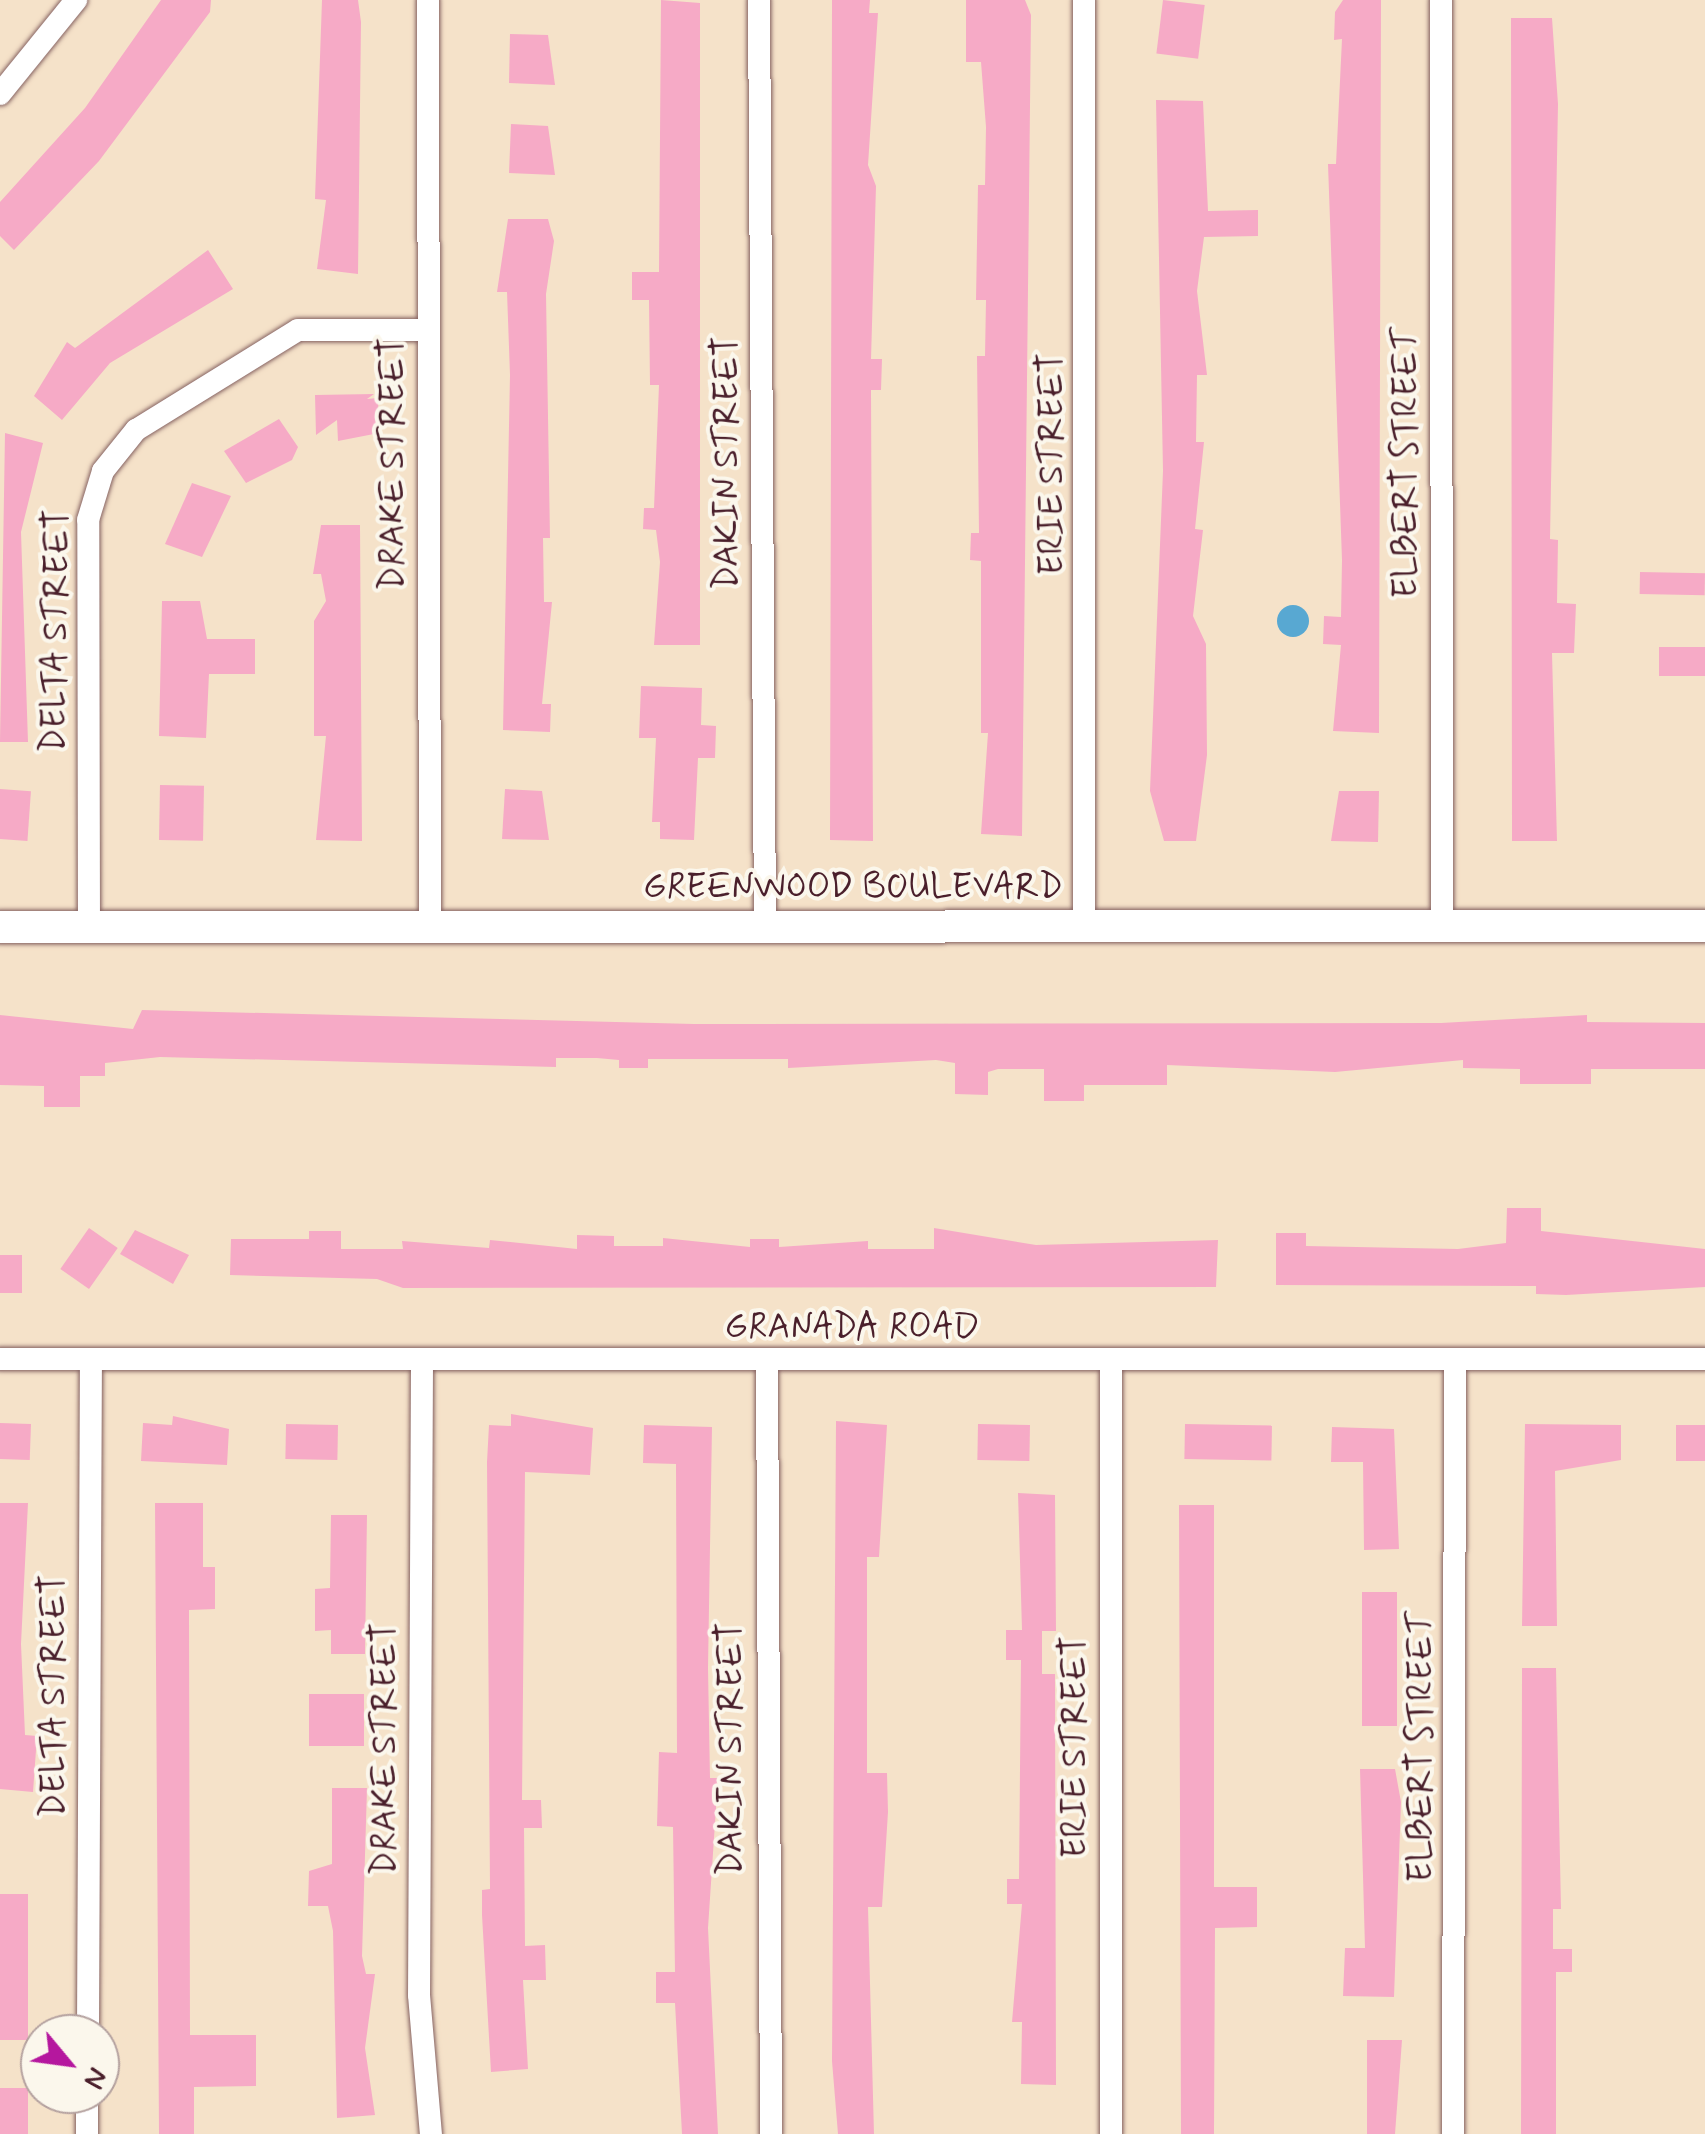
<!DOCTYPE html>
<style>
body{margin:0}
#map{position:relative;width:1705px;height:2134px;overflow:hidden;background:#f5e2c9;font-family:Mynerve,sans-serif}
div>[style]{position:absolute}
.water>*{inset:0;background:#58a8d2}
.round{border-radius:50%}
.building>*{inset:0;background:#f6aac6;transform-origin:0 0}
.roads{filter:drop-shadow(0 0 2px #866362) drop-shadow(0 0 2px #866362)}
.street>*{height:22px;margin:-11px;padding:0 11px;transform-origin:11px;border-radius:11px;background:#fff}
.secondary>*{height:32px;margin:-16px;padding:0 16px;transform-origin:16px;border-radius:16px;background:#fff}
span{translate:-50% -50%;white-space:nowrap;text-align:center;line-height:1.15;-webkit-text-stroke:8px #fbf7ec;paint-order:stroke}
.street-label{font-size:35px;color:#4a1f2b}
.north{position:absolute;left:20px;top:2014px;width:100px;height:100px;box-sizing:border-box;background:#fbf7ec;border:2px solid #b4a19f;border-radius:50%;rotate:119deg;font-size:28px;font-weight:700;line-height:40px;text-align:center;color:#4a1f2b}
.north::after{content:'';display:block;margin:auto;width:35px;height:45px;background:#b5179e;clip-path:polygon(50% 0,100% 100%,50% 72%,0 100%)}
</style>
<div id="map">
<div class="water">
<i class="round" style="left:1277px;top:605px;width:32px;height:32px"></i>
</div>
<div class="building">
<i style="clip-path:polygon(161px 0,211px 0,210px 12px,99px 161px,14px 250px,0 236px,0 202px,85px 108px)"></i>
<i style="clip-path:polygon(322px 0,358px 0,361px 22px,358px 274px,317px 269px,326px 200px,315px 199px)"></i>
<i style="clip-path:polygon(661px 0,700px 3px,700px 645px,654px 645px,660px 562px,656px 530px,643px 529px,644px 508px,654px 508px,659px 385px,650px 385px,649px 300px,632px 300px,632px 272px,659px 272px)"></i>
<i style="clip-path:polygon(832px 0,870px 0,869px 13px,878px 13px,868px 165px,876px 186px,871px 359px,882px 359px,881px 390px,871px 390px,873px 841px,830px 840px)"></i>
<i style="clip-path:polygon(966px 0,1025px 0,1031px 15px,1022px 836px,981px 834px,988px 733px,981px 733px,981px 561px,970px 560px,971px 533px,979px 533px,977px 356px,985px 356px,986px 300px,976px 300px,978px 185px,985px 185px,986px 127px,981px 62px,966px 62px)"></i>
<i style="left:1163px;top:0;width:42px;height:54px;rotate:7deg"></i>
<i style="clip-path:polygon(1343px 0,1381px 0,1379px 733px,1333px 731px,1341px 645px,1323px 644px,1324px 616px,1341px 617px,1342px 560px,1328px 164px,1336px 164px,1342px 39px,1334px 40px,1335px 12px)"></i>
<i style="clip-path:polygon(1511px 18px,1552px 18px,1558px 104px,1550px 539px,1558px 540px,1557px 603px,1576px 604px,1574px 653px,1552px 653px,1557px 841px,1512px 841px)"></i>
<i style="clip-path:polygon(510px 34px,548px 35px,555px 85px,509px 83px)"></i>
<i style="clip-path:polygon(1156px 100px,1203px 101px,1208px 211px,1258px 210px,1258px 236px,1204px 237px,1197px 291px,1207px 375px,1197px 375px,1196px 442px,1204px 442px,1195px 529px,1203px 530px,1193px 616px,1206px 644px,1207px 755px,1196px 841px,1164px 841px,1150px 791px,1163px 471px)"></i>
<i style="clip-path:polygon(511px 124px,548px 126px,555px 175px,509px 173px)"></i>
<i style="clip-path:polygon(508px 219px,548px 219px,554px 241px,546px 294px,550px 538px,543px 538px,544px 602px,552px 602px,542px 704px,551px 704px,550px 732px,503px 730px,510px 375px,507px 292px,497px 292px)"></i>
<i style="clip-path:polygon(208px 250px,233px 289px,110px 363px,62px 420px,34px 396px,67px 342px,75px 348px)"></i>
<i style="clip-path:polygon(374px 394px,367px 399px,378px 398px,379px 433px,338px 441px,337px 420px,316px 435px,315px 395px)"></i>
<i style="clip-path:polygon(279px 419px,298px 447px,292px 460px,246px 483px,224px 451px)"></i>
<i style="clip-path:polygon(5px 433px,43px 443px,21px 532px,28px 742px,0 742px)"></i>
<i style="clip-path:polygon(192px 483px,231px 496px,202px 557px,165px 544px)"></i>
<i style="clip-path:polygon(321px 525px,360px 525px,362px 841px,316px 840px,326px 736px,314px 736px,314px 621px,326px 601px,321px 574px,313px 574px)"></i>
<i style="left:1640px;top:572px;width:65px;height:22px;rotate:1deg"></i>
<i style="clip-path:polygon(162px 601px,200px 601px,207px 639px,255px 639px,255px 674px,209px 674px,206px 738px,159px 736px)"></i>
<i style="left:1659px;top:647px;width:46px;height:29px"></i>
<i style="clip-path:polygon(641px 686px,702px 688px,701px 725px,716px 726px,715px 758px,698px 758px,694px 840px,660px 839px,660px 822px,652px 822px,656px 738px,639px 738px)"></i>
<i style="left:160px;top:785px;width:44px;height:55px;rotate:1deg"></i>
<i style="left:0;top:789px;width:31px;height:50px;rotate:4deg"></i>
<i style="clip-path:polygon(505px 789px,542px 791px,549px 840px,502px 839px)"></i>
<i style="clip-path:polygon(1339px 791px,1379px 791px,1378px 842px,1331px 841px)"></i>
<i style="clip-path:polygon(142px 1010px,694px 1024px,1441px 1023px,1587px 1015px,1587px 1022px,1705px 1023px,1705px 1069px,1591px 1069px,1591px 1084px,1520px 1084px,1520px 1069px,1463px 1068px,1463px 1060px,1335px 1072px,1167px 1065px,1167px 1085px,1084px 1085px,1084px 1101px,1044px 1101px,1044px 1069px,998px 1069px,988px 1072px,988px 1095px,955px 1094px,955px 1063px,936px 1060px,788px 1068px,788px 1059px,648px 1059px,648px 1068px,619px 1068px,619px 1060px,597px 1058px,556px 1058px,556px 1067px,160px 1057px,105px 1063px,105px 1076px,80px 1076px,80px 1107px,44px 1107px,44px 1086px,0 1085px,0 1015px,133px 1029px)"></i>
<i style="clip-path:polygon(1507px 1208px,1541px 1208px,1541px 1231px,1705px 1249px,1705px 1287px,1566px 1295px,1536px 1294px,1536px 1286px,1276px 1285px,1276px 1233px,1306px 1233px,1306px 1246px,1458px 1249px,1506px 1243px)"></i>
<i style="left:89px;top:1228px;width:35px;height:50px;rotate:35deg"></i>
<i style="clip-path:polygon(934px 1228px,1036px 1245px,1218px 1240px,1216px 1287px,403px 1288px,377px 1279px,230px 1275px,231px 1239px,309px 1239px,309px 1231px,341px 1231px,341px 1249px,403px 1249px,402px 1241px,489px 1248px,490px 1240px,577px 1249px,577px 1235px,614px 1236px,614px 1246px,663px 1246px,663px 1238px,750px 1247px,750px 1239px,779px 1239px,779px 1247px,868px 1241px,868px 1249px,934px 1249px)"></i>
<i style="clip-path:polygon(135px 1230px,189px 1255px,173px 1284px,120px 1254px)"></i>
<i style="left:0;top:1255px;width:22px;height:38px"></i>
<i style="clip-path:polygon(511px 1414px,593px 1428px,590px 1475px,525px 1472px,522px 1800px,541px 1800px,542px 1828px,524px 1828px,525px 1946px,545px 1945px,546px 1980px,523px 1980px,528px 2069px,491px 2072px,482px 1915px,482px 1890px,490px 1889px,487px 1462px,489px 1425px,511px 1426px)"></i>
<i style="clip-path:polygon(173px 1416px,229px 1429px,227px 1465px,141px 1461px,143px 1423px,172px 1425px)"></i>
<i style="clip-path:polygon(836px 1421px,887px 1425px,879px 1557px,867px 1557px,867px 1773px,887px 1773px,888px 1812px,882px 1907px,868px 1907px,874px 2134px,838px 2134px,832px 2061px)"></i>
<i style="left:0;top:1423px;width:31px;height:36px;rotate:2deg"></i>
<i style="left:286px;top:1424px;width:52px;height:35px;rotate:1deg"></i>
<i style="left:978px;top:1424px;width:52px;height:36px;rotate:1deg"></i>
<i style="left:1185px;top:1424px;width:87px;height:35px;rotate:1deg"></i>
<i style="clip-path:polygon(1525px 1424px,1621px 1425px,1621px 1460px,1555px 1471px,1557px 1626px,1522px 1626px)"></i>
<i style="clip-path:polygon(644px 1425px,712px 1427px,708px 1668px,710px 1778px,718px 1778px,708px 1928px,718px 2134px,682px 2134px,675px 2003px,656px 2003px,656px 1972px,675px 1972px,673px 1827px,657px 1826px,659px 1752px,677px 1753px,676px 1464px,643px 1463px)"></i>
<i style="left:1676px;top:1425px;width:29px;height:36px"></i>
<i style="clip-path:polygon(1332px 1427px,1394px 1429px,1399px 1549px,1364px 1550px,1363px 1462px,1331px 1462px)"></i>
<i style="clip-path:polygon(1018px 1493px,1055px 1495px,1056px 1631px,1042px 1631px,1042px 1674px,1055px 1674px,1056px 2085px,1021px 2084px,1022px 2022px,1012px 2022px,1022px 1904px,1007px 1904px,1007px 1879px,1019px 1879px,1021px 1660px,1006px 1660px,1006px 1630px,1022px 1630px)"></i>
<i style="clip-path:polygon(0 1503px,28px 1503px,21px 1644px,25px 1735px,37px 1736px,33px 1792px,0 1789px)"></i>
<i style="clip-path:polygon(155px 1503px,203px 1503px,203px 1567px,215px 1567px,215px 1609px,189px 1610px,190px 2035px,256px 2035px,256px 2086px,194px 2087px,194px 2134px,159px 2134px)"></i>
<i style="clip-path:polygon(1179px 1505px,1214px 1505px,1214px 1887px,1257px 1887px,1257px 1927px,1215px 1928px,1214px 2134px,1181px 2134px)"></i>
<i style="clip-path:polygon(331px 1515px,367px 1515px,365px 1654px,331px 1654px,331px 1630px,315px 1631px,315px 1589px,330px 1588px)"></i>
<i style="left:1362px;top:1592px;width:35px;height:134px"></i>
<i style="clip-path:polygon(1522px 1668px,1556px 1668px,1561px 1909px,1553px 1909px,1553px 1949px,1572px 1949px,1572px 1972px,1556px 1972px,1556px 2134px,1521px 2134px)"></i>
<i style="left:309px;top:1694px;width:55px;height:52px"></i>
<i style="clip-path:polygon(1360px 1769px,1395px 1769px,1401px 1802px,1394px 1997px,1343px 1996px,1345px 1948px,1365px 1948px)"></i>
<i style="clip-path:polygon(332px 1788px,367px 1788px,362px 1956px,366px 1974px,375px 1974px,365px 2048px,375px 2115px,337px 2118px,333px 1931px,328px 1906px,308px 1906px,309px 1871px,332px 1864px)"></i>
<i style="left:0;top:1894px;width:28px;height:146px"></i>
<i style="clip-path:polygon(1367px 2040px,1402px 2040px,1395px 2134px,1367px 2134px)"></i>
<i style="left:0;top:2088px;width:28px;height:46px"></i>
</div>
<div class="roads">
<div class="street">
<i style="left:428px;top:0;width:928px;rotate:89.88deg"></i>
<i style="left:759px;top:0;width:926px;rotate:89.63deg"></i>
<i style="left:1084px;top:0;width:927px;rotate:90deg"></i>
<i style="left:1441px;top:0;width:926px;rotate:89.94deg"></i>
<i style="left:0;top:94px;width:121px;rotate:-51deg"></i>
<i style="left:89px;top:928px;width:408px;rotate:-90.1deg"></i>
<i style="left:88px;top:520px;width:51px;rotate:-73deg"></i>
<i style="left:103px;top:471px;width:53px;rotate:-51.2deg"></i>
<i style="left:136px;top:430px;width:190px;rotate:-31.7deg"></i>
<i style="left:298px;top:330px;width:129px"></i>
<i style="left:0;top:1359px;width:1705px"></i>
<i style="left:422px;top:1363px;width:632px;rotate:90.27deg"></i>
<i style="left:419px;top:1995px;width:140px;rotate:85.1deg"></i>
<i style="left:767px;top:1363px;width:771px;rotate:89.7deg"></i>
<i style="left:88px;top:2034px;width:675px;rotate:-89.75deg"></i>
<i style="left:87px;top:2134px;width:40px;rotate:-90deg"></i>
<i style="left:1111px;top:2134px;width:773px;rotate:-90deg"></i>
<i style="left:1453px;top:2134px;width:773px;rotate:-89.85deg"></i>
</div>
<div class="secondary">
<i style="left:0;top:927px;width:1705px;rotate:-0.03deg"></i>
</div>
</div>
<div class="street-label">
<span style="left:727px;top:463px;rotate:-90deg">DAKIN STREET</span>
<span style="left:1406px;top:463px;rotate:-90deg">ELBERT STREET</span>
<span style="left:393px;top:464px;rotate:-90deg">DRAKE STREET</span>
<span style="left:1052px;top:464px;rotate:-90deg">ERIE STREET</span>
<span style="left:56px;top:631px;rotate:-89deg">DELTA STREET</span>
<span style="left:853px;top:887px">GREENWOOD BOULEVARD</span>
<span style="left:852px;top:1327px">GRANADA ROAD</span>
<span style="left:54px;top:1696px;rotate:-90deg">DELTA STREET</span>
<span style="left:1075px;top:1747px;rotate:-90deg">ERIE STREET</span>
<span style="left:1421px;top:1747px;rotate:-90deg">ELBERT STREET</span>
<span style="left:385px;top:1749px;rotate:-90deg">DRAKE STREET</span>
<span style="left:731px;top:1749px;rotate:-90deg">DAKIN STREET</span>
</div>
<div class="north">N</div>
</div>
